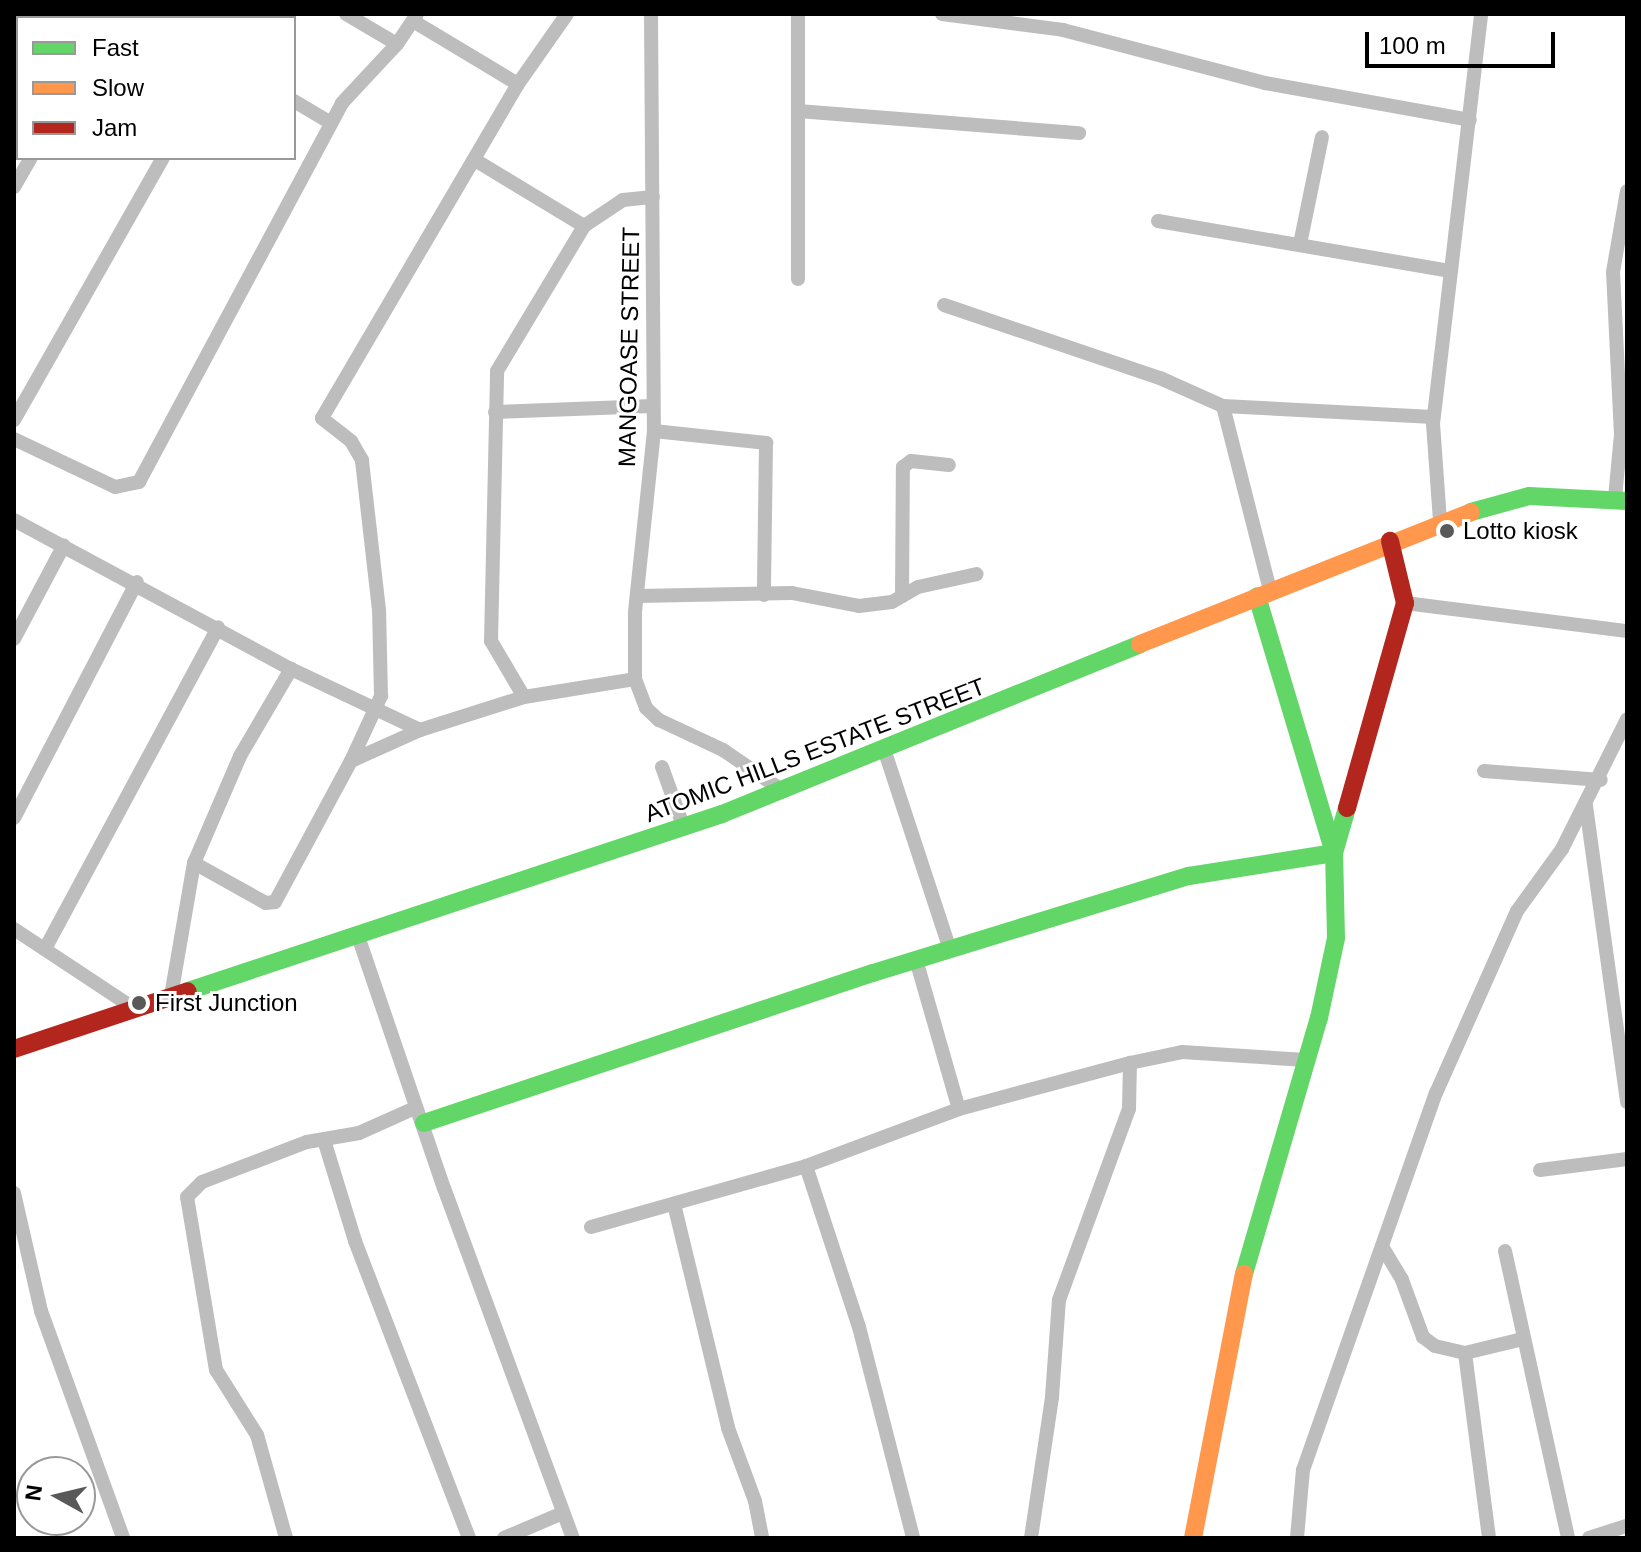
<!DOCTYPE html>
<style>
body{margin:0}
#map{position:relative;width:1641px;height:1552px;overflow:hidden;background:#fff;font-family:Arial,sans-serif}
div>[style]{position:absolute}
.street>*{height:14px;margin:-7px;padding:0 7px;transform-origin:7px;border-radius:7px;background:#bdbdbd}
.fast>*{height:18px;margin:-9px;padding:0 9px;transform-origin:9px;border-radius:9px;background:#63d668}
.slow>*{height:18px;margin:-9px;padding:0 9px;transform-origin:9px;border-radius:9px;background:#ff974d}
.jam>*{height:18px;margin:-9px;padding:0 9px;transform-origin:9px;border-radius:9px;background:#b3261e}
.dots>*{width:22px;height:22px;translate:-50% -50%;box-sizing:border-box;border:4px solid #fff;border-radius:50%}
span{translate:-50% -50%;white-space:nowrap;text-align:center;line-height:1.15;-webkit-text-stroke:6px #fff;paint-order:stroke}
.street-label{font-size:24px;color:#000}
.poi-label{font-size:24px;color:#000}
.left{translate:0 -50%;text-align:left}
.frame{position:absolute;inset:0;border:16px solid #000;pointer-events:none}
.legend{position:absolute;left:16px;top:16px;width:280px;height:144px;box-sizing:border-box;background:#fff;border:2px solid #999;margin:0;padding:10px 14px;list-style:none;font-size:24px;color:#000}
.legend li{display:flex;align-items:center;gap:16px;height:40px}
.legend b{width:40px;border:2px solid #999}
.north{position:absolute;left:16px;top:1456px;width:80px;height:80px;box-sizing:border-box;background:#fff;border:2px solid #999;border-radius:50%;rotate:278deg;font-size:22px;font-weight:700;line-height:32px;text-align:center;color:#000}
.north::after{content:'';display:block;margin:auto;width:28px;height:36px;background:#595959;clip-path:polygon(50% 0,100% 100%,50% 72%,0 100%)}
.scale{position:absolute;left:1365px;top:32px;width:190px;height:36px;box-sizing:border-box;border:4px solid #000;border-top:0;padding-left:10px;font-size:24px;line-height:28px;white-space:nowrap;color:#000;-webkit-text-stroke:6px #fff;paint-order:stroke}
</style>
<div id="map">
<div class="street">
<i style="left:153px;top:14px;width:7px;rotate:34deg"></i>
<i style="left:346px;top:14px;width:59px;rotate:30.5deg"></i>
<i style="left:651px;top:14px;width:417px;rotate:89.6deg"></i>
<i style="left:654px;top:431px;width:183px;rotate:96deg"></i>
<i style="left:635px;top:613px;width:66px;rotate:90deg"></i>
<i style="left:635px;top:679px;width:31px;rotate:69deg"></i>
<i style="left:646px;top:708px;width:18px;rotate:43deg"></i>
<i style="left:659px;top:720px;width:71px;rotate:25.1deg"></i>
<i style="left:723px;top:750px;width:73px;rotate:34.3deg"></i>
<i style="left:798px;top:14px;width:265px;rotate:90deg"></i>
<i style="left:942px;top:14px;width:122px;rotate:7.5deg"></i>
<i style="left:1063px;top:30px;width:209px;rotate:14.7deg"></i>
<i style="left:1265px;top:83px;width:208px;rotate:10.2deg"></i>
<i style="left:114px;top:18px;width:5px;rotate:-53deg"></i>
<i style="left:14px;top:19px;width:5px;rotate:37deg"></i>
<i style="left:413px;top:21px;width:122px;rotate:31deg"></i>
<i style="left:294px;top:101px;width:43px;rotate:30.7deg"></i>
<i style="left:798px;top:111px;width:282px;rotate:4.5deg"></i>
<i style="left:475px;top:160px;width:127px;rotate:31.2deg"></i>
<i style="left:14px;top:187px;width:34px;rotate:-60deg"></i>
<i style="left:1158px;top:221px;width:297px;rotate:9.7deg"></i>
<i style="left:1300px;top:244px;width:109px;rotate:-78.4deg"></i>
<i style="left:944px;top:305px;width:228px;rotate:18.7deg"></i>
<i style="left:1160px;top:378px;width:69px;rotate:24deg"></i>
<i style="left:1223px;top:406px;width:210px;rotate:3deg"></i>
<i style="left:1223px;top:406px;width:191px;rotate:75.7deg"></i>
<i style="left:495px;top:412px;width:158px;rotate:-2.2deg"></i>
<i style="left:14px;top:420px;width:301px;rotate:-60.4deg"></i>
<i style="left:654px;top:431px;width:113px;rotate:6.1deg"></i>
<i style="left:766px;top:443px;width:152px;rotate:90.8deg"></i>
<i style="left:14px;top:439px;width:112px;rotate:25.4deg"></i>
<i style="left:115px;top:487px;width:25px;rotate:-12deg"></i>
<i style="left:139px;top:482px;width:430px;rotate:-61.8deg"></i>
<i style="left:342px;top:103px;width:81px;rotate:-47deg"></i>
<i style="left:397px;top:44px;width:36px;rotate:-56deg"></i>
<i style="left:1615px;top:498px;width:63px;rotate:-84.6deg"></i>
<i style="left:1621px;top:435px;width:163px;rotate:-92.8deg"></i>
<i style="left:1613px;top:272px;width:82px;rotate:-80.2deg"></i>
<i style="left:14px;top:520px;width:315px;rotate:28.3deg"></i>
<i style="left:291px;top:669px;width:143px;rotate:25.3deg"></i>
<i style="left:1440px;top:521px;width:97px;rotate:-94.1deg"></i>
<i style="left:1433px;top:424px;width:413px;rotate:-83.3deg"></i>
<i style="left:638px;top:596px;width:154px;rotate:-1.1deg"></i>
<i style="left:792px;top:593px;width:68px;rotate:11deg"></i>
<i style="left:859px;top:606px;width:33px;rotate:-7deg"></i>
<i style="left:892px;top:602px;width:30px;rotate:-30deg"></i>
<i style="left:918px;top:587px;width:60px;rotate:-12.4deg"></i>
<i style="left:902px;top:596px;width:129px;rotate:-89.6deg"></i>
<i style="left:903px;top:467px;width:10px;rotate:-37deg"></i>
<i style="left:911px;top:461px;width:38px;rotate:6deg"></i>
<i style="left:1405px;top:603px;width:224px;rotate:7.2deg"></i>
<i style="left:14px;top:639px;width:106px;rotate:-62deg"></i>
<i style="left:524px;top:697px;width:65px;rotate:-120.5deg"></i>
<i style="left:491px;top:641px;width:270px;rotate:-88.7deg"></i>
<i style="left:497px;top:371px;width:169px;rotate:-59deg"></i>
<i style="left:584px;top:226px;width:47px;rotate:-33.7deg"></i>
<i style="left:623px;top:200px;width:30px;rotate:-6deg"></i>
<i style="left:885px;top:752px;width:208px;rotate:71.8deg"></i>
<i style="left:351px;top:761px;width:72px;rotate:-65.2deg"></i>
<i style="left:381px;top:696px;width:86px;rotate:-91.3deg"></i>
<i style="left:379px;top:610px;width:151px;rotate:-96.5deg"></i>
<i style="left:362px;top:460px;width:22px;rotate:-120deg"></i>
<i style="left:351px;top:441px;width:37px;rotate:-142deg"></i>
<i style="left:322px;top:418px;width:387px;rotate:-59.6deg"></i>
<i style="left:518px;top:84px;width:85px;rotate:-55deg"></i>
<i style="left:662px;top:767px;width:65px;rotate:70.2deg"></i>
<i style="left:1484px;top:771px;width:117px;rotate:4.4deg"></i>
<i style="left:1586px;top:806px;width:299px;rotate:82.1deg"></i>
<i style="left:14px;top:818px;width:266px;rotate:-62.5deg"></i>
<i style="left:194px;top:863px;width:82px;rotate:29.1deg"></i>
<i style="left:266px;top:903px;width:9px;rotate:-6deg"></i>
<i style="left:275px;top:902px;width:160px;rotate:-61.7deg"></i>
<i style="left:351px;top:761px;width:76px;rotate:-24.2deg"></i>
<i style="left:420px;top:730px;width:109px;rotate:-17.6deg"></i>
<i style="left:524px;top:697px;width:112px;rotate:-9.2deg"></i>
<i style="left:14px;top:929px;width:145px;rotate:33.5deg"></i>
<i style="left:358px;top:936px;width:266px;rotate:71.2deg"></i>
<i style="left:444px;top:1188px;width:373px;rotate:69.8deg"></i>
<i style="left:46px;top:947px;width:363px;rotate:-61.7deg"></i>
<i style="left:917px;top:963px;width:152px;rotate:74deg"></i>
<i style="left:171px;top:996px;width:135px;rotate:-80.2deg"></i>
<i style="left:194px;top:863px;width:116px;rotate:-66.7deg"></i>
<i style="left:240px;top:756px;width:101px;rotate:-59.6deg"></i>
<i style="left:324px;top:1140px;width:106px;rotate:72.9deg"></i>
<i style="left:355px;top:1241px;width:318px;rotate:69deg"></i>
<i style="left:806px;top:1166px;width:169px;rotate:71.8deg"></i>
<i style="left:859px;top:1327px;width:218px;rotate:75.6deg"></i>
<i style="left:1540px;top:1170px;width:88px;rotate:-7.2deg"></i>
<i style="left:14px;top:1193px;width:121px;rotate:77.1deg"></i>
<i style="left:41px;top:1311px;width:241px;rotate:70.1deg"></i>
<i style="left:674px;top:1204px;width:230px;rotate:76.4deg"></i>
<i style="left:728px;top:1428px;width:78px;rotate:69.7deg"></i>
<i style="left:755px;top:1501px;width:38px;rotate:79deg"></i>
<i style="left:591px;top:1227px;width:223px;rotate:-15.8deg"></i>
<i style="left:806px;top:1166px;width:163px;rotate:-20.4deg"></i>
<i style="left:959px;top:1109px;width:177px;rotate:-15.1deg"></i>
<i style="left:1130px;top:1063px;width:53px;rotate:-11.9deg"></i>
<i style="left:1182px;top:1052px;width:124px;rotate:3.7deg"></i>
<i style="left:1383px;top:1248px;width:37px;rotate:59deg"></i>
<i style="left:1402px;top:1280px;width:61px;rotate:69.8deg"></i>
<i style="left:1423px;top:1337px;width:15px;rotate:37deg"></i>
<i style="left:1435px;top:1346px;width:31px;rotate:13deg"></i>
<i style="left:1465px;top:1353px;width:60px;rotate:-13.6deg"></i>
<i style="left:1505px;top:1251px;width:294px;rotate:77.6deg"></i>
<i style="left:1465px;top:1353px;width:187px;rotate:82.6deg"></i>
<i style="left:286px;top:1538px;width:107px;rotate:-105.7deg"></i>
<i style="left:257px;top:1435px;width:77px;rotate:-122.2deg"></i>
<i style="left:216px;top:1370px;width:175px;rotate:-99.5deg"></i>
<i style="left:187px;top:1197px;width:21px;rotate:-45deg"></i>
<i style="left:202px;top:1182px;width:112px;rotate:-20.9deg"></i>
<i style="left:307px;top:1142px;width:53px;rotate:-9.8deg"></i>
<i style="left:359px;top:1133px;width:61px;rotate:-24.1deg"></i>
<i style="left:504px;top:1538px;width:64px;rotate:-23deg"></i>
<i style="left:1031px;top:1538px;width:143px;rotate:-81.5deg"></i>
<i style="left:1052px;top:1397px;width:97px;rotate:-85.9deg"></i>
<i style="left:1059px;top:1300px;width:203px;rotate:-69.9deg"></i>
<i style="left:1129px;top:1109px;width:46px;rotate:-88.8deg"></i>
<i style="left:1297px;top:1538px;width:68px;rotate:-85deg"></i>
<i style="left:1303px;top:1470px;width:400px;rotate:-70.6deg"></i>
<i style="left:1436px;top:1093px;width:199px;rotate:-66deg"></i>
<i style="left:1517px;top:911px;width:77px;rotate:-54deg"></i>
<i style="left:1562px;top:849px;width:145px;rotate:-63.4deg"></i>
<i style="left:1589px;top:1538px;width:40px;rotate:-18deg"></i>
</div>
<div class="fast">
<i style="left:1471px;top:512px;width:60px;rotate:-15.4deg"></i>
<i style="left:1529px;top:496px;width:98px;rotate:2.9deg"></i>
<i style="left:188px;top:991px;width:563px;rotate:-18.34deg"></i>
<i style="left:722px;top:814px;width:451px;rotate:-22.1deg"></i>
<i style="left:424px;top:1123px;width:473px;rotate:-18.5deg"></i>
<i style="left:873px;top:973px;width:331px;rotate:-17.1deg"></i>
<i style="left:1189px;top:876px;width:147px;rotate:-9deg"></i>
<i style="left:1334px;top:853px;width:47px;rotate:-73.9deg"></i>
<i style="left:1244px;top:1274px;width:267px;rotate:-73.7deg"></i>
<i style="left:1319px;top:1018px;width:82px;rotate:-78deg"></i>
<i style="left:1336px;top:938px;width:85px;rotate:-91.3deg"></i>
<i style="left:1334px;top:853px;width:268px;rotate:-106.7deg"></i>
</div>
<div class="slow">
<i style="left:1140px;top:644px;width:356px;rotate:-21.7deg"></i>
<i style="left:1193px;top:1538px;width:269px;rotate:-79.1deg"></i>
</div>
<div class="jam">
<i style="left:1347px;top:808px;width:213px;rotate:-74.2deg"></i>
<i style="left:1405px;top:603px;width:64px;rotate:-103.6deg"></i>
<i style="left:14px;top:1049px;width:183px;rotate:-18.4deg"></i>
</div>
<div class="dots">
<i style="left:1447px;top:531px;background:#595959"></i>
<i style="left:139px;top:1003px;background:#595959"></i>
</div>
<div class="street-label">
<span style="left:629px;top:347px;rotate:-89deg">MANGOASE STREET</span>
<span style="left:815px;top:750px;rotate:-21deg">ATOMIC HILLS ESTATE STREET</span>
</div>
<div class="poi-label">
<span class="left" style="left:1463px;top:531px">Lotto kiosk</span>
<span class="left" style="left:155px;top:1003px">First Junction</span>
</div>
<div class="frame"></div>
<ul class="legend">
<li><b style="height:10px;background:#63d668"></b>Fast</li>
<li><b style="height:10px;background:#ff974d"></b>Slow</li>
<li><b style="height:10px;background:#b3261e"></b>Jam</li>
</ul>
<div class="north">N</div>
<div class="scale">100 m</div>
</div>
